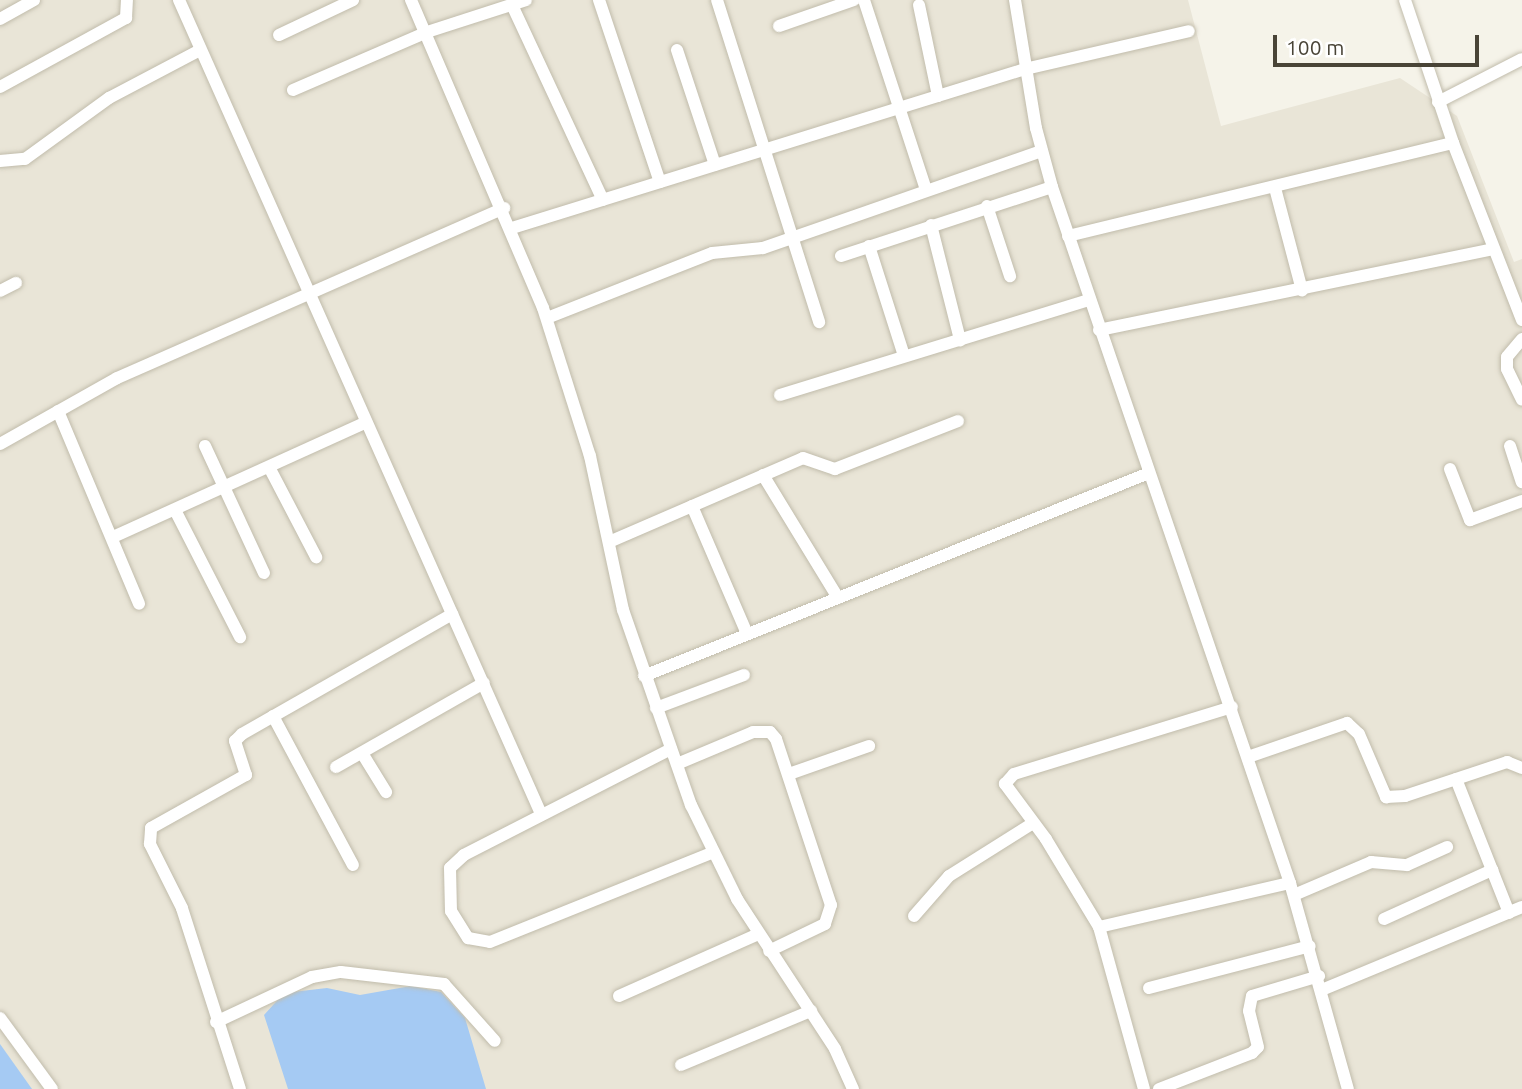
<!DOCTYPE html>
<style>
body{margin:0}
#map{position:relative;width:1522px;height:1089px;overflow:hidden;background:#f5f3e9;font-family:Ubuntu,sans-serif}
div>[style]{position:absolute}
.residential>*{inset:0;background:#e9e5d7}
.water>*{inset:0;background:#a5caf3}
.roads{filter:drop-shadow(0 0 2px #c1bcab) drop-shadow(0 0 2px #c1bcab)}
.minor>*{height:12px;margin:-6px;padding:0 6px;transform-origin:6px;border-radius:6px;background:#fff}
span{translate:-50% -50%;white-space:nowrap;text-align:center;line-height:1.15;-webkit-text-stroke:5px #fff;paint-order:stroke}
.scale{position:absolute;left:1273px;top:35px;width:206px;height:32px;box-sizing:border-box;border:4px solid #494437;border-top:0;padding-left:9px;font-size:21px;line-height:24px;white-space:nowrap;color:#494437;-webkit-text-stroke:5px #fff;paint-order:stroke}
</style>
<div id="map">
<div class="residential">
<i style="clip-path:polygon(0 0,1188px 0,1221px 126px,1400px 78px,1457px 116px,1514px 262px,1522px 259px,1522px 1089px,0 1089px)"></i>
</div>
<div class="water">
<i style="clip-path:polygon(411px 986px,441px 992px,465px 1018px,486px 1089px,288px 1089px,264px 1015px,284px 993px,327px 988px,360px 995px)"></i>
<i style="clip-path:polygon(0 1044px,32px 1089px,0 1089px)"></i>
</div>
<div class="roads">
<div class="minor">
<i style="left:179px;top:0;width:891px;rotate:66.02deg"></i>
<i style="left:411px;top:0;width:335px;rotate:66.8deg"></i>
<i style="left:543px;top:308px;width:155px;rotate:72.4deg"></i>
<i style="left:590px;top:456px;width:157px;rotate:77.9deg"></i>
<i style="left:623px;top:610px;width:207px;rotate:70.8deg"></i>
<i style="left:691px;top:805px;width:105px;rotate:63.9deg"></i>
<i style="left:737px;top:899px;width:179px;rotate:56.8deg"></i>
<i style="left:835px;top:1049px;width:44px;rotate:65.8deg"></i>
<i style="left:599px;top:0;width:192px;rotate:71.5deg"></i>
<i style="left:717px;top:0;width:338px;rotate:72.4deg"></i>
<i style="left:864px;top:0;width:200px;rotate:71.9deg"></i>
<i style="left:1015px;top:0;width:130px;rotate:80.7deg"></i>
<i style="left:1036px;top:128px;width:61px;rotate:74.8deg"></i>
<i style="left:1052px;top:187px;width:736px;rotate:71.12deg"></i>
<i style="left:1290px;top:883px;width:214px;rotate:74.3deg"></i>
<i style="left:1405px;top:0;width:151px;rotate:71.4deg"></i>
<i style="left:1453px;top:143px;width:190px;rotate:68.7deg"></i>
<i style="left:512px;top:5px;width:215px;rotate:65deg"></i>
<i style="left:919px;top:5px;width:93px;rotate:78.2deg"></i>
<i style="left:0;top:19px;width:39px;rotate:-29deg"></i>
<i style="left:779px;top:26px;width:79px;rotate:-19.1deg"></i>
<i style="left:279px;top:35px;width:82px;rotate:-25.3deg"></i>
<i style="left:677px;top:50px;width:121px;rotate:71.7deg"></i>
<i style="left:0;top:87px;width:144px;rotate:-28.7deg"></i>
<i style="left:126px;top:18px;width:18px;rotate:-87deg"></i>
<i style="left:293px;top:90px;width:146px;rotate:-23.4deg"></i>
<i style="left:427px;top:32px;width:104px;rotate:-17.9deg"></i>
<i style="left:1438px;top:102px;width:94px;rotate:-27.1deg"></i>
<i style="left:0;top:161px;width:25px;rotate:-5deg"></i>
<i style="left:25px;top:159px;width:104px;rotate:-36deg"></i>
<i style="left:109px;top:98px;width:103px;rotate:-27.8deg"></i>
<i style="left:1275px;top:188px;width:106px;rotate:75.2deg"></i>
<i style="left:987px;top:206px;width:74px;rotate:71.8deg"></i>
<i style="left:931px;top:225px;width:119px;rotate:75.8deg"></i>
<i style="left:512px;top:228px;width:537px;rotate:-17.22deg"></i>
<i style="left:1025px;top:69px;width:168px;rotate:-13deg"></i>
<i style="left:1068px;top:236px;width:396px;rotate:-13.6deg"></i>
<i style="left:869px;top:246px;width:115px;rotate:72.3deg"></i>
<i style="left:841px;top:256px;width:222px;rotate:-18.1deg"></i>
<i style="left:0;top:291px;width:18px;rotate:-27deg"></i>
<i style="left:547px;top:318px;width:177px;rotate:-21.5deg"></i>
<i style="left:712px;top:253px;width:51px;rotate:-5.6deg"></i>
<i style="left:763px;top:248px;width:295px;rotate:-19.2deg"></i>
<i style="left:1099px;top:330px;width:401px;rotate:-11.6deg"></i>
<i style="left:1522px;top:339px;width:23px;rotate:130deg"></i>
<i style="left:1507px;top:357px;width:12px;rotate:90deg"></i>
<i style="left:1507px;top:369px;width:34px;rotate:64deg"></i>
<i style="left:780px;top:395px;width:323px;rotate:-17.1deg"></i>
<i style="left:58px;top:411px;width:209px;rotate:67.2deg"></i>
<i style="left:0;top:444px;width:134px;rotate:-29.4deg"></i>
<i style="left:117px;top:378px;width:423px;rotate:-23.7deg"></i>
<i style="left:205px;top:446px;width:140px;rotate:65.1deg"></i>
<i style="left:1510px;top:446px;width:38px;rotate:72deg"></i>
<i style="left:269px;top:467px;width:102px;rotate:62.4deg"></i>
<i style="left:1450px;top:469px;width:55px;rotate:68.6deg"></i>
<i style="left:1470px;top:520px;width:55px;rotate:-20.1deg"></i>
<i style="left:763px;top:475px;width:144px;rotate:58.6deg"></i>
<i style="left:692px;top:506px;width:139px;rotate:66.7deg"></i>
<i style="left:175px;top:510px;width:143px;rotate:62.9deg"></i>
<i style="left:113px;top:537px;width:278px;rotate:-24.4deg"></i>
<i style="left:609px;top:542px;width:211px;rotate:-23.4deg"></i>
<i style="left:803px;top:458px;width:34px;rotate:19deg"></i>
<i style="left:835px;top:469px;width:132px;rotate:-21.3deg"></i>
<i style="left:644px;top:676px;width:544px;rotate:-21.9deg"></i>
<i style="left:656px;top:708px;width:94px;rotate:-20.6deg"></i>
<i style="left:273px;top:716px;width:169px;rotate:61.8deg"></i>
<i style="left:671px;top:749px;width:233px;rotate:152.9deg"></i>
<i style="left:464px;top:855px;width:19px;rotate:137deg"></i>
<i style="left:450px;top:868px;width:43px;rotate:88.7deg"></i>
<i style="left:451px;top:911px;width:32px;rotate:58deg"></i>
<i style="left:468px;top:938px;width:22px;rotate:10deg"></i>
<i style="left:490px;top:942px;width:238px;rotate:-21.9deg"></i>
<i style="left:362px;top:753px;width:46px;rotate:58.4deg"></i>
<i style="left:1248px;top:757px;width:105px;rotate:-19deg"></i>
<i style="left:1347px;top:723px;width:16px;rotate:43deg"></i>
<i style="left:1359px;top:734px;width:69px;rotate:66.8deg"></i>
<i style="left:1386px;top:797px;width:19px;rotate:-3deg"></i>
<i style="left:1405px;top:796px;width:108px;rotate:-18.4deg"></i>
<i style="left:1507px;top:762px;width:16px;rotate:22deg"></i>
<i style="left:677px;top:764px;width:82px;rotate:-22.8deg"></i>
<i style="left:753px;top:732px;width:17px"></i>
<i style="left:770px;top:732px;width:9px;rotate:49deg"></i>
<i style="left:776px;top:739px;width:175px;rotate:71.7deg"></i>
<i style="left:831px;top:905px;width:20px;rotate:108deg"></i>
<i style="left:825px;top:924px;width:62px;rotate:154.3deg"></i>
<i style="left:336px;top:767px;width:170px;rotate:-29.6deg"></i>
<i style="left:789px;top:774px;width:85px;rotate:-19.3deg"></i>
<i style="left:1456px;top:779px;width:144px;rotate:68.4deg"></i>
<i style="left:1294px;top:895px;width:84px;rotate:-23.2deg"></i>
<i style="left:1371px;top:862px;width:36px;rotate:5deg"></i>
<i style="left:1407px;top:865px;width:44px;rotate:-24.2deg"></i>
<i style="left:914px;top:916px;width:53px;rotate:-48.8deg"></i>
<i style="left:949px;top:876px;width:99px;rotate:-32.2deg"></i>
<i style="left:1384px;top:919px;width:119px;rotate:-24.4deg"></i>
<i style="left:1099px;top:927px;width:196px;rotate:-13deg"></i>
<i style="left:1149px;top:988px;width:166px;rotate:-14.6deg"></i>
<i style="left:1324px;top:989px;width:214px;rotate:-22.5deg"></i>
<i style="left:619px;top:996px;width:152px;rotate:-24deg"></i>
<i style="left:0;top:1018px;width:88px;rotate:53.8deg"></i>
<i style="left:216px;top:1022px;width:106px;rotate:-25.1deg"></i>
<i style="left:312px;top:977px;width:29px;rotate:-10deg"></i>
<i style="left:341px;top:972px;width:104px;rotate:6.6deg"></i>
<i style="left:444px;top:984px;width:76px;rotate:48.2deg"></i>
<i style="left:681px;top:1065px;width:141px;rotate:-22.6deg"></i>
<i style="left:240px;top:1089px;width:190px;rotate:-107.8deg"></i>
<i style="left:182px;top:908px;width:72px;rotate:-116.6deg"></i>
<i style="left:150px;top:844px;width:16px;rotate:-86deg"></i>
<i style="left:151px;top:828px;width:109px;rotate:-29.2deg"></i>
<i style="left:246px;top:775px;width:36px;rotate:-108deg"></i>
<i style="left:235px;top:741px;width:10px;rotate:-45deg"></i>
<i style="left:242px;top:734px;width:242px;rotate:-29.7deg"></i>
<i style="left:1144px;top:1089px;width:168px;rotate:-105.5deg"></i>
<i style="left:1099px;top:927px;width:103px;rotate:-121.1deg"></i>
<i style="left:1046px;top:839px;width:69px;rotate:-126.7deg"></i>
<i style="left:1005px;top:784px;width:13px;rotate:-48deg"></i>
<i style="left:1014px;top:774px;width:228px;rotate:-17.1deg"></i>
<i style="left:1159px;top:1089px;width:100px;rotate:-21.2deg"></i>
<i style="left:1252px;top:1053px;width:8px;rotate:-45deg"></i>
<i style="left:1258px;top:1047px;width:37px;rotate:-104deg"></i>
<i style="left:1249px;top:1011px;width:15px;rotate:-79deg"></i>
<i style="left:1252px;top:996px;width:70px;rotate:-16.6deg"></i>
</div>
</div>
<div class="scale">100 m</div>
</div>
